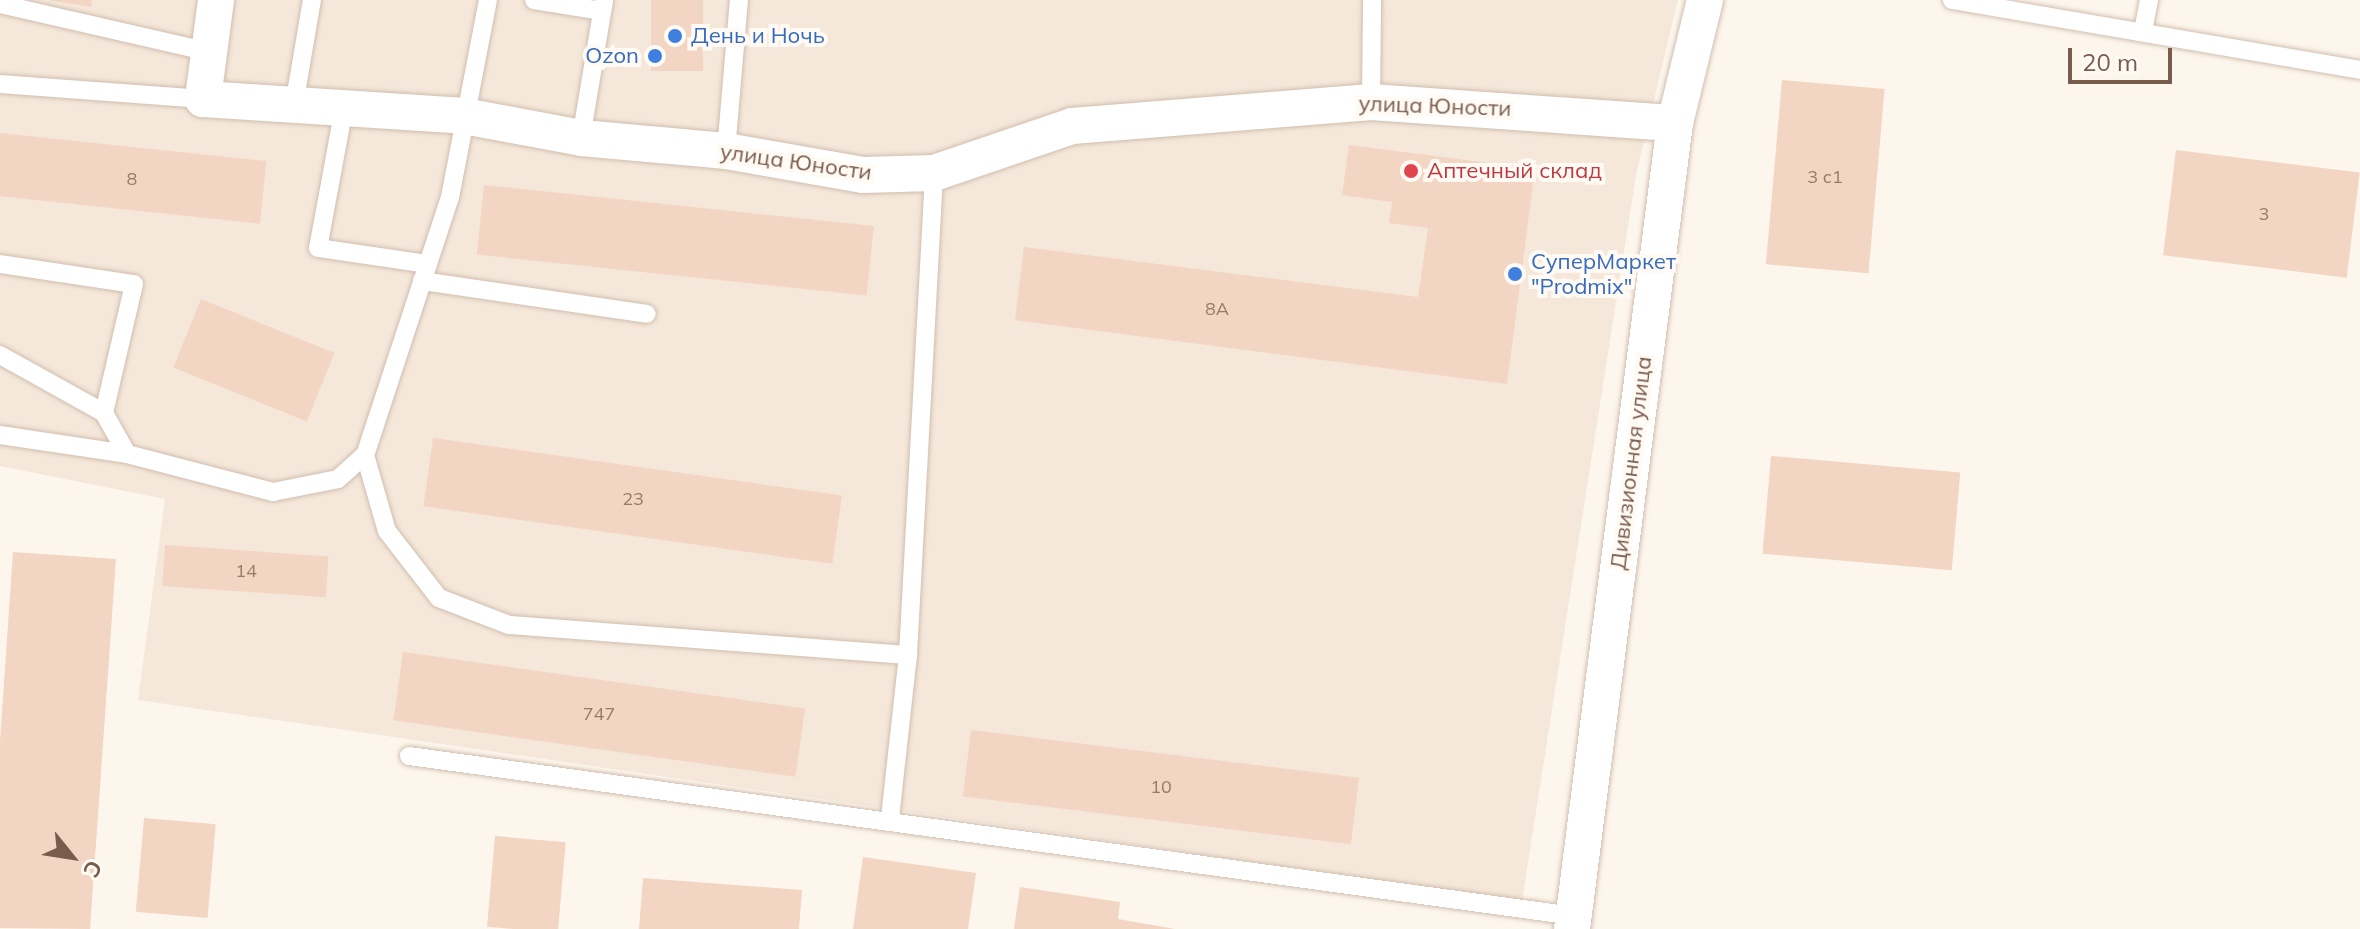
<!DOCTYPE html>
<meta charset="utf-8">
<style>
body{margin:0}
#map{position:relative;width:2360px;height:929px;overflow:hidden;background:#fdf6ec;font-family:Mulish,sans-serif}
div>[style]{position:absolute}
.residential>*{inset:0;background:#f5e8da}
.building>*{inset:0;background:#f3d5c3;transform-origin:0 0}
.roads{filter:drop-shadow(0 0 2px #d1beb0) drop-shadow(0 0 2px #d1beb0)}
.lane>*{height:18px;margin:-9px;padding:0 9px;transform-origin:9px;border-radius:9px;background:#fff}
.street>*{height:36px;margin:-18px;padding:0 18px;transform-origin:18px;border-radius:18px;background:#fff}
.dots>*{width:22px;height:22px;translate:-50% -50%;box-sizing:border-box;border:4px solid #fffaf3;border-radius:50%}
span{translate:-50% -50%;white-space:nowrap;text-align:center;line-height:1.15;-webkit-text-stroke:8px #fffaf3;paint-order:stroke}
.number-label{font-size:18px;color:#987a6a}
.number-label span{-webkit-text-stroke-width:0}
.shop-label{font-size:22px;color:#366cbe}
.left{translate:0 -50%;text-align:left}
.right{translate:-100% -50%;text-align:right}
.street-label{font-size:22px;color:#7a5c4d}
.health-label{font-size:22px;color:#be3a42}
.north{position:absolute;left:32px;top:817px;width:80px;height:80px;-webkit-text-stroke:6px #fffaf3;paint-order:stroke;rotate:120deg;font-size:22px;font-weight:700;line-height:32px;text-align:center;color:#7a5c4d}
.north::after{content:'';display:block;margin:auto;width:28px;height:36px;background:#7a5c4d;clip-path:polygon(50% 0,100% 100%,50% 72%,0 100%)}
.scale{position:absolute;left:2068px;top:48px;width:104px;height:36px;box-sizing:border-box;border:4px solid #7a5c4d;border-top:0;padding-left:10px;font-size:24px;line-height:28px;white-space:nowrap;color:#7a5c4d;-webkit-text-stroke:6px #fffaf3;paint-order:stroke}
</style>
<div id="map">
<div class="residential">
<i style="clip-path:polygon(0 0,1678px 0,1636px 175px,1522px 901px,138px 700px,165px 499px,0 466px)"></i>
</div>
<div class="building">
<i style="clip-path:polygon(49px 0,92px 0,91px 7px)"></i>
<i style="left:651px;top:0;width:52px;height:71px"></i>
<i style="left:1782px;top:80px;width:103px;height:185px;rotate:5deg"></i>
<i style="left:0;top:133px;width:268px;height:63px;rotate:6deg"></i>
<i style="clip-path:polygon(1349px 145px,1535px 169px,1507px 384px,1015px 320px,1024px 247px,1418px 297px,1428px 228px,1389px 223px,1392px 202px,1342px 195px)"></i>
<i style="left:2176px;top:150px;width:185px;height:106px;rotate:7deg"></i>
<i style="left:484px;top:185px;width:392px;height:70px;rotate:6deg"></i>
<i style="left:201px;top:299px;width:144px;height:74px;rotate:22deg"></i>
<i style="left:433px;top:438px;width:413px;height:69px;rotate:8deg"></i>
<i style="left:1771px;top:456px;width:190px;height:98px;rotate:5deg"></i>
<i style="left:165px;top:545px;width:164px;height:41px;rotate:4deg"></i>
<i style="clip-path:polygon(13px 552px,116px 559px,90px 929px,0 928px,0 741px)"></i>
<i style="left:403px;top:652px;width:406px;height:69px;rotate:8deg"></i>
<i style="left:971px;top:730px;width:391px;height:67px;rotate:7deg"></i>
<i style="left:144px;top:818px;width:72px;height:94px;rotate:5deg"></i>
<i style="left:495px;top:836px;width:71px;height:91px;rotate:5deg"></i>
<i style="clip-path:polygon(863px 857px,976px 873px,968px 929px,853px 929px)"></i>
<i style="clip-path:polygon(643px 878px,802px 890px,799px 929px,639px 929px)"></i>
<i style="clip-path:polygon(1020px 887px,1120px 902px,1118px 919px,1175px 929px,1014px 929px)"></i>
</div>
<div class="roads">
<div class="lane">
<i style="left:488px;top:0;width:201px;rotate:100.9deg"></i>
<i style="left:450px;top:197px;width:272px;rotate:108.2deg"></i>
<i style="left:365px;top:455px;width:79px;rotate:73.9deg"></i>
<i style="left:387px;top:531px;width:85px;rotate:52.2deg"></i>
<i style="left:439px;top:598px;width:75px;rotate:21.1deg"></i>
<i style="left:509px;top:625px;width:400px;rotate:4.3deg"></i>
<i style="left:534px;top:0;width:69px;rotate:9.2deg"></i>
<i style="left:1952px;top:0;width:414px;rotate:9.7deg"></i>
<i style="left:0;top:4px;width:214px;rotate:12.9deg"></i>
<i style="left:2143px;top:31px;width:32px;rotate:-79deg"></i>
<i style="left:0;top:84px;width:204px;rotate:4.2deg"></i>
<i style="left:1371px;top:102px;width:102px;rotate:-89.4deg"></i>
<i style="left:294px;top:105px;width:107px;rotate:-80.3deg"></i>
<i style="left:344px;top:108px;width:142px;rotate:100.5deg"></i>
<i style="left:318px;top:248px;width:111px;rotate:8.3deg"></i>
<i style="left:581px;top:138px;width:140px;rotate:-80.5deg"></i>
<i style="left:726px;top:151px;width:152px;rotate:-85.1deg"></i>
<i style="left:0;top:264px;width:135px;rotate:8.5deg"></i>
<i style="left:134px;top:284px;width:132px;rotate:103.1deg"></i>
<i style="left:422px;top:281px;width:227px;rotate:8.3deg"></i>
<i style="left:0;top:355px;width:119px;rotate:29.1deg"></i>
<i style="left:104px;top:413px;width:47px;rotate:60.7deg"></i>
<i style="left:0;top:435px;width:128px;rotate:8.5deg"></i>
<i style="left:127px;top:454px;width:151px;rotate:14.6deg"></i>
<i style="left:273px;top:492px;width:66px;rotate:-11.3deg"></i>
<i style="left:338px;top:479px;width:36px;rotate:-42deg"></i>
<i style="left:409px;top:756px;width:1176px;rotate:7.82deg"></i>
<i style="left:890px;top:818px;width:164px;rotate:-83.7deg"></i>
<i style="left:908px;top:655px;width:483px;rotate:-86.9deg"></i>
</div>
<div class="street">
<i style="left:216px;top:0;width:100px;rotate:97.5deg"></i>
<i style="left:203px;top:99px;width:262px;rotate:3.7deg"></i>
<i style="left:464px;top:116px;width:119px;rotate:10.6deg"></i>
<i style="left:581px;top:138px;width:146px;rotate:5.1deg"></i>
<i style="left:726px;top:151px;width:139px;rotate:9.9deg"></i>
<i style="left:863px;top:175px;width:71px;rotate:-1.6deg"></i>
<i style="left:934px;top:173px;width:146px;rotate:-18.8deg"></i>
<i style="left:1072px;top:126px;width:300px;rotate:-4.6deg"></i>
<i style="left:1371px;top:102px;width:305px;rotate:4deg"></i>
<i style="left:1572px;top:929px;width:813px;rotate:-82.72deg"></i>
<i style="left:1675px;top:123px;width:127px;rotate:-76.3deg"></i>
</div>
</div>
<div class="dots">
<i style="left:675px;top:36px;background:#3f7fe0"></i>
<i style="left:655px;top:56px;background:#3f7fe0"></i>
<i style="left:1411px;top:171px;background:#e0444e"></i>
<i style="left:1515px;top:274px;background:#3f7fe0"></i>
</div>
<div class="number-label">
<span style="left:1825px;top:177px">3 с1</span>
<span style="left:132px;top:179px">8</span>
<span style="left:2264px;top:214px">3</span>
<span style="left:1217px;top:309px">8А</span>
<span style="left:633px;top:499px">23</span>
<span style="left:246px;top:571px">14</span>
<span style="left:599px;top:714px">747</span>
<span style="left:1161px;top:787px">10</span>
</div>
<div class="shop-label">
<span class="left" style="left:691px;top:36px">День и Ночь</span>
<span class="right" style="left:639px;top:56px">Ozon</span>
<span class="left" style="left:1531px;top:274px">СуперМаркет<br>"Prodmix"</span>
</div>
<div class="street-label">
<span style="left:1435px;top:106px;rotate:2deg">улица Юности</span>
<span style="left:796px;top:162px;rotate:8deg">улица Юности</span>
<span style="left:1631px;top:463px;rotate:-83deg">Дивизионная улица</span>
</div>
<div class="health-label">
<span class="left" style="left:1427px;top:171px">Аптечный склад</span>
</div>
<div class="north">С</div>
<div class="scale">20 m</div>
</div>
